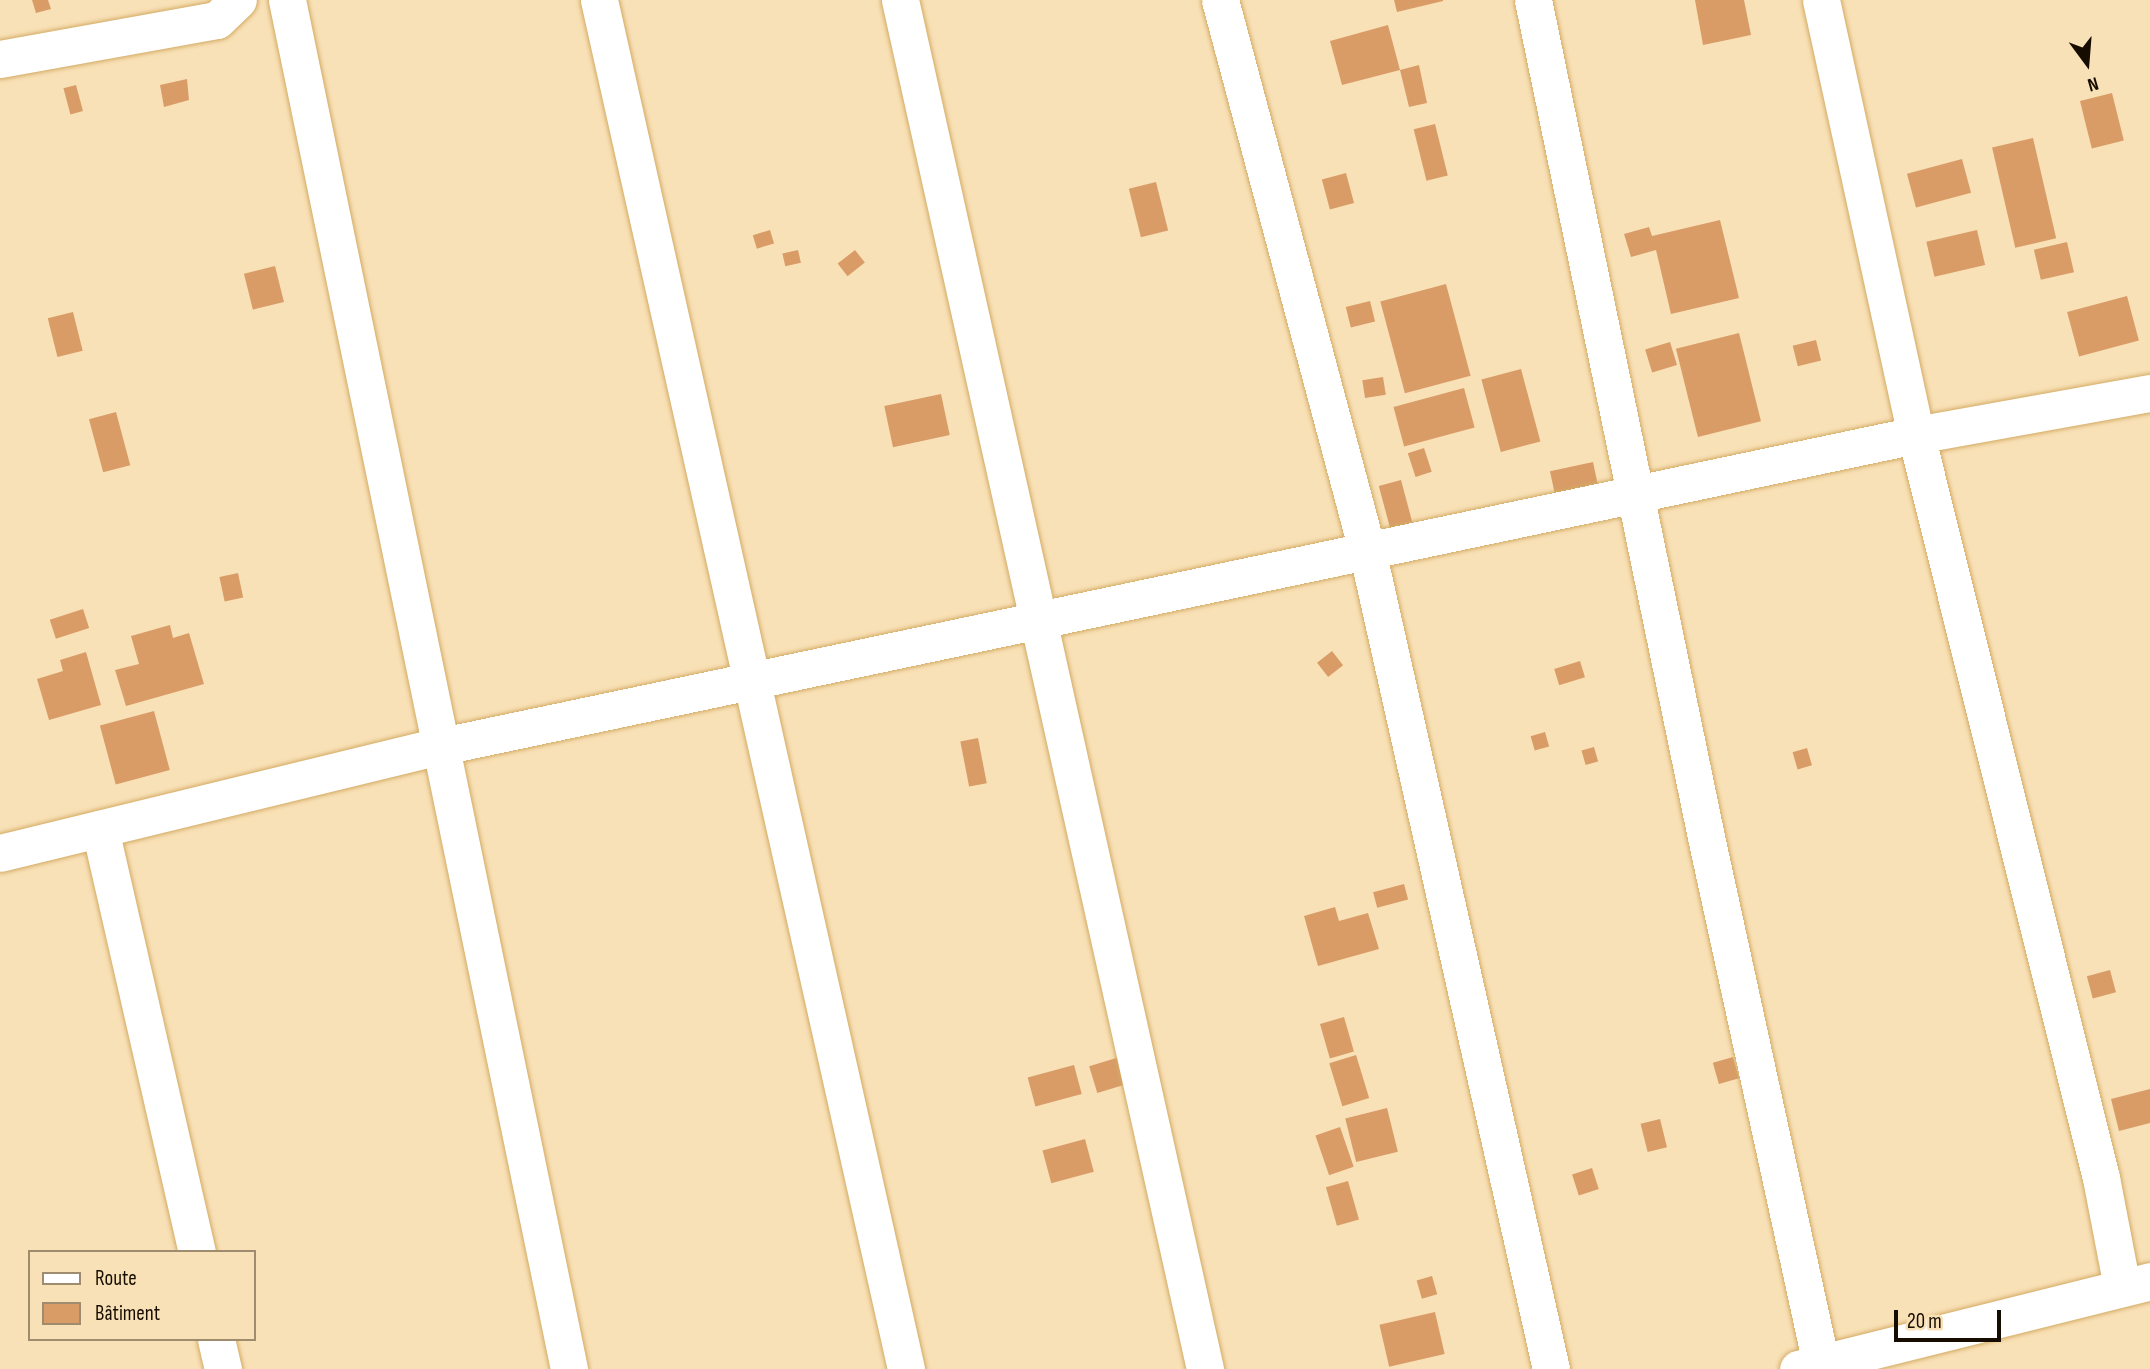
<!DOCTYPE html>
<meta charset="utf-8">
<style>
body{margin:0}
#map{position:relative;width:2150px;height:1369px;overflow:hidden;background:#f9e1b7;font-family:"Sofia Sans Condensed",sans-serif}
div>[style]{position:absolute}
.building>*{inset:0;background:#d99c67;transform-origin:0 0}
.roads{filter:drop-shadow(0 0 2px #d3ab64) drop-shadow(0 0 2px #d3ab64)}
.minor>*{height:37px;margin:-18.5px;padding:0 18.5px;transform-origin:18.5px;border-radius:18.5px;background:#fff}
span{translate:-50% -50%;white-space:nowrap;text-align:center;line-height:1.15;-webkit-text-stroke:5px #f9e1b7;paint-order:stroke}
.legend{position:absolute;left:28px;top:1250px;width:228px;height:91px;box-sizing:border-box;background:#f9e1b7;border:2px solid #9f8c6e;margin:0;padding:9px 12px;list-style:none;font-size:21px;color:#170c00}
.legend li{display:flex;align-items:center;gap:14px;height:35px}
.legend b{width:35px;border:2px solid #9f8c6e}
.north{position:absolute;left:2052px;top:28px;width:70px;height:70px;-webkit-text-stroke:5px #f9e1b7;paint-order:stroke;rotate:164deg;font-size:19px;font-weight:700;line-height:28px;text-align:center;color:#170c00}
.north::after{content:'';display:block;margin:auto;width:24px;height:32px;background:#170c00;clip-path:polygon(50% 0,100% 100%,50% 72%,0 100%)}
.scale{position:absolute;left:1894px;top:1310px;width:107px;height:32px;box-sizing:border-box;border:4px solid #170c00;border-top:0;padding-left:9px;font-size:21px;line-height:24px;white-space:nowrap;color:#170c00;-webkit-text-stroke:5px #f9e1b7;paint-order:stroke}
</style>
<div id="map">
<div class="building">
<i style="clip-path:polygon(32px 0,48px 0,51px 9px,36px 13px)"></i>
<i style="clip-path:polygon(1394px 0,1443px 0,1443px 1px,1397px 12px)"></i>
<i style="clip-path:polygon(1695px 0,1744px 0,1751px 35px,1703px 45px)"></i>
<i style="clip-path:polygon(1388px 25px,1400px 70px,1419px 65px,1427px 103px,1409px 107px,1400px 70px,1342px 85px,1330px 41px)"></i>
<i style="clip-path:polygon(187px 79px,189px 100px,164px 107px,160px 85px)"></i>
<i style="left:76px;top:85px;width:27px;height:13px;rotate:75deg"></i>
<i style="left:2112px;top:93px;width:49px;height:33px;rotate:76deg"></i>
<i style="left:1435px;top:124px;width:53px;height:22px;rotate:76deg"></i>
<i style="left:2033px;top:138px;width:103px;height:42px;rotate:77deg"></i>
<i style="left:1962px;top:159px;width:35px;height:57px;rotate:75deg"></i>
<i style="left:1346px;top:173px;width:31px;height:25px;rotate:75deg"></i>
<i style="left:1156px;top:182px;width:50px;height:28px;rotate:76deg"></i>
<i style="clip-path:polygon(1720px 220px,1739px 298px,1671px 314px,1656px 250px,1631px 257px,1624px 234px,1649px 227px,1652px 236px)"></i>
<i style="left:770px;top:230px;width:14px;height:18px;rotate:73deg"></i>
<i style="left:1977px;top:230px;width:36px;height:52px;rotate:77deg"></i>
<i style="left:2067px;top:242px;width:31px;height:34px;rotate:77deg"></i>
<i style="left:798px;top:250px;width:13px;height:16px;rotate:77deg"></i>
<i style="left:855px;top:250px;width:16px;height:22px;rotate:52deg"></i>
<i style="left:275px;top:266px;width:37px;height:32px;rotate:76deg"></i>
<i style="left:1446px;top:284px;width:95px;height:68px;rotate:75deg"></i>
<i style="left:2127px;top:296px;width:46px;height:62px;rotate:75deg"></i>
<i style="left:1370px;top:301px;width:21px;height:25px;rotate:76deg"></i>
<i style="left:73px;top:312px;width:40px;height:26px;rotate:76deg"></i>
<i style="left:1739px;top:333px;width:91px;height:65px;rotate:76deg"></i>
<i style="left:1816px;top:340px;width:21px;height:24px;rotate:76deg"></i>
<i style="left:1670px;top:342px;width:24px;height:26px;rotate:73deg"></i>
<i style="left:1521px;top:369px;width:75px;height:41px;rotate:75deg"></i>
<i style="left:1383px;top:377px;width:18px;height:21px;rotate:81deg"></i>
<i style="left:1464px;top:388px;width:41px;height:73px;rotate:75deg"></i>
<i style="left:941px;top:394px;width:42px;height:58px;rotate:78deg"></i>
<i style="left:116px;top:412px;width:55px;height:28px;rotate:75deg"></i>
<i style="left:1424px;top:448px;width:25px;height:17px;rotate:72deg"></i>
<i style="left:1593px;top:462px;width:24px;height:44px;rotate:78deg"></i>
<i style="left:1401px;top:480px;width:46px;height:23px;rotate:75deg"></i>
<i style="left:238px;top:573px;width:25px;height:19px;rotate:78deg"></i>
<i style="left:83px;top:609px;width:20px;height:35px;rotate:72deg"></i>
<i style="clip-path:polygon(170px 625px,173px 638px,189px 633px,204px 684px,126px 706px,115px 670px,139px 664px,131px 636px)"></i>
<i style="left:1332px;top:651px;width:18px;height:19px;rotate:52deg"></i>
<i style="clip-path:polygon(86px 652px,101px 705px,49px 720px,37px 679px,63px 671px,60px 660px)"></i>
<i style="left:1580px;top:661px;width:17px;height:27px;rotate:73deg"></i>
<i style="left:154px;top:711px;width:61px;height:56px;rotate:75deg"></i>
<i style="left:1545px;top:732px;width:15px;height:15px;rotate:74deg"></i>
<i style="left:978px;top:738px;width:46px;height:18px;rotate:79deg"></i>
<i style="left:1594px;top:747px;width:15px;height:13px;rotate:74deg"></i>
<i style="left:1807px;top:748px;width:18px;height:15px;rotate:74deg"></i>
<i style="left:1404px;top:884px;width:16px;height:32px;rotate:75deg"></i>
<i style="clip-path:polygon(1335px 907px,1339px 921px,1368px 913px,1379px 949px,1318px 966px,1304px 916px)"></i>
<i style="left:2110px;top:970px;width:23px;height:24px;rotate:75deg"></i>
<i style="left:1344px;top:1017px;width:36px;height:25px;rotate:74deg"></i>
<i style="left:1136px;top:1052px;width:28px;height:49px;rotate:73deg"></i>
<i style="left:1356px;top:1055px;width:45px;height:28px;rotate:73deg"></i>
<i style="left:1733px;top:1057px;width:22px;height:21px;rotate:74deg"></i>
<i style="left:1074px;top:1065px;width:30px;height:48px;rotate:75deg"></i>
<i style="clip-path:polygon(2150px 1089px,2150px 1123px,2119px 1131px,2111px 1099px)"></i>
<i style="left:1387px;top:1108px;width:45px;height:43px;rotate:76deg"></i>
<i style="left:1660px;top:1119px;width:29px;height:20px;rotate:76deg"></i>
<i style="left:1340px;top:1127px;width:42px;height:26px;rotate:71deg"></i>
<i style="left:1085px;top:1139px;width:34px;height:44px;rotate:75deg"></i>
<i style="left:1592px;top:1168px;width:22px;height:21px;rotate:72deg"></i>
<i style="left:1348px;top:1181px;width:40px;height:23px;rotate:74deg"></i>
<i style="left:1432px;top:1276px;width:19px;height:16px;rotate:74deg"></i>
<i style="left:1435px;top:1312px;width:43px;height:57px;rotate:77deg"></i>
</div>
<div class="roads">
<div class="minor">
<i style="left:287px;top:0;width:1398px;rotate:78.36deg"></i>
<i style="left:599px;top:0;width:1403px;rotate:77.36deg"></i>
<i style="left:900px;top:0;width:1403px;rotate:77.44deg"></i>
<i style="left:1220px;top:0;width:569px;rotate:75.04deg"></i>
<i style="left:1367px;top:550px;width:839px;rotate:77.34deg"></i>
<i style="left:1533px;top:0;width:855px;rotate:78.32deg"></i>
<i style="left:1706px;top:837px;width:539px;rotate:77.69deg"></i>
<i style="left:1821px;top:0;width:445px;rotate:77.7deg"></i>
<i style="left:1916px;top:435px;width:766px;rotate:76.02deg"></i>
<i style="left:2101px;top:1178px;width:111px;rotate:79.1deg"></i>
<i style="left:0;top:59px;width:220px;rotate:-10.2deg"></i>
<i style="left:217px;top:20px;width:29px;rotate:-44deg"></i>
<i style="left:100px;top:829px;width:434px;rotate:77.1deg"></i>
<i style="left:0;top:853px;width:440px;rotate:-13.7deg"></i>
<i style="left:428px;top:749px;width:1521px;rotate:-11.92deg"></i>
<i style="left:1916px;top:435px;width:238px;rotate:-10.2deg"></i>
<i style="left:216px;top:1339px;width:31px;rotate:77deg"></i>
<i style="left:1798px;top:1369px;width:363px;rotate:-14deg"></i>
</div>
</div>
<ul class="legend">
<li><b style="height:9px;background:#fff"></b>Route</li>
<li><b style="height:19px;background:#d99c67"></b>Bâtiment</li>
</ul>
<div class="north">N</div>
<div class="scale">20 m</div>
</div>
